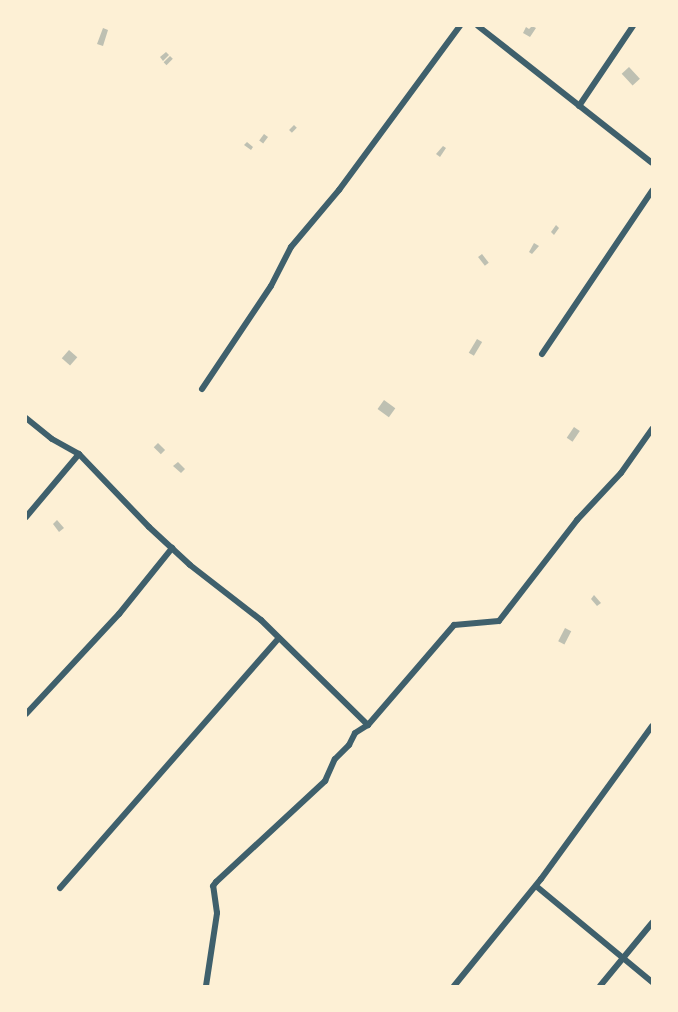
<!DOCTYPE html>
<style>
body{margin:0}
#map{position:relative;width:678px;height:1012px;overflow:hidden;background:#fdf0d5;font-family:"Space Grotesk",sans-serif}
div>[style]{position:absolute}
.building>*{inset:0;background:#bec0b2;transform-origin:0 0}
.minor>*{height:6px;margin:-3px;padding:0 3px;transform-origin:3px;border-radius:3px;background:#3f606c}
span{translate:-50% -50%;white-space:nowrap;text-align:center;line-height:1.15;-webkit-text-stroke:6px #fdf0d5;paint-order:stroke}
.frame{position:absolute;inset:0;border:27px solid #fdf0d5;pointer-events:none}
</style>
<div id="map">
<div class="building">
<i style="clip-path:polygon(532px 26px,536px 28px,530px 37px,523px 33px,526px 27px,529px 29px)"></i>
<i style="clip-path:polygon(103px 28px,108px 30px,103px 46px,97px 44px)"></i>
<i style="clip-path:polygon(166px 52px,169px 55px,163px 61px,160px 57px)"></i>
<i style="left:170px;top:56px;width:4px;height:9px;rotate:45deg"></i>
<i style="left:629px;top:67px;width:16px;height:10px;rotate:47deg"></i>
<i style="left:294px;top:125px;width:4px;height:7px;rotate:45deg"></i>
<i style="left:264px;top:134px;width:5px;height:8px;rotate:37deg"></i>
<i style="clip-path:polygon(247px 142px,253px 147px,251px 150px,244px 145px)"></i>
<i style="clip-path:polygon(443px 146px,446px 148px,440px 157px,436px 154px)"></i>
<i style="clip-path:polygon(556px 225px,559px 228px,554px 235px,551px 232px)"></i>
<i style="clip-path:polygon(534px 243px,539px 246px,532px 254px,529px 252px)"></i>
<i style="left:482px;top:254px;width:11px;height:5px;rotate:52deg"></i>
<i style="left:477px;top:339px;width:6px;height:16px;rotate:31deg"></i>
<i style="left:69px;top:350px;width:11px;height:11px;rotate:41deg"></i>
<i style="left:384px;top:400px;width:14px;height:11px;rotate:36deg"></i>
<i style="left:574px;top:427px;width:7px;height:13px;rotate:34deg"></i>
<i style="left:158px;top:443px;width:10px;height:6px;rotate:45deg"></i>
<i style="clip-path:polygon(178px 462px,185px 469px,181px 473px,173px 466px)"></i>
<i style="clip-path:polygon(57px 520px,64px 528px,59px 532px,53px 524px)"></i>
<i style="clip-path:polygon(594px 595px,601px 603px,597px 606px,591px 599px)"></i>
<i style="left:565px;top:628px;width:7px;height:15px;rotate:27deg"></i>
</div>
<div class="minor">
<i style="left:478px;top:26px;width:221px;rotate:38.2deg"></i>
<i style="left:579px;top:106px;width:97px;rotate:-56deg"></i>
<i style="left:542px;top:354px;width:197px;rotate:-56deg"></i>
<i style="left:202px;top:389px;width:124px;rotate:-56.2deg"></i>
<i style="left:271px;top:286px;width:44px;rotate:-62.9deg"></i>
<i style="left:291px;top:247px;width:75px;rotate:-49.9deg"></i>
<i style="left:339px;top:190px;width:204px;rotate:-53.6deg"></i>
<i style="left:26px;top:418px;width:33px;rotate:39deg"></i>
<i style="left:52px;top:439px;width:31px;rotate:29deg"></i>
<i style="left:79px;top:454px;width:101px;rotate:46.2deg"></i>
<i style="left:149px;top:527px;width:56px;rotate:42.8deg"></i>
<i style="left:190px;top:565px;width:90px;rotate:37.8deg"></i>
<i style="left:261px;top:620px;width:150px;rotate:44.5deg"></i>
<i style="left:26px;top:517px;width:82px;rotate:-49.9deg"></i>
<i style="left:26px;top:714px;width:137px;rotate:-47.1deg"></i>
<i style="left:119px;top:614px;width:85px;rotate:-51.2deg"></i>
<i style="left:536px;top:886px;width:151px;rotate:39.6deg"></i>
<i style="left:60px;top:888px;width:332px;rotate:-48.8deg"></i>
<i style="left:206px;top:986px;width:74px;rotate:-81.4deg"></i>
<i style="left:217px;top:913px;width:27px;rotate:-98deg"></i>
<i style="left:213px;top:886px;width:5px;rotate:-53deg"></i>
<i style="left:216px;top:882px;width:149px;rotate:-42.8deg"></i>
<i style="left:325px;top:781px;width:24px;rotate:-66deg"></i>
<i style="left:335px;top:759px;width:20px;rotate:-45deg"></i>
<i style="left:349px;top:745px;width:13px;rotate:-63deg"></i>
<i style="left:355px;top:733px;width:15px;rotate:-32deg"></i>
<i style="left:368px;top:725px;width:132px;rotate:-49.3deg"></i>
<i style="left:454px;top:625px;width:45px;rotate:-5.1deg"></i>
<i style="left:499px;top:621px;width:128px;rotate:-52.3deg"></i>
<i style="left:577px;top:520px;width:64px;rotate:-46.9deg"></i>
<i style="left:621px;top:473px;width:54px;rotate:-54.8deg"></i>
<i style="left:454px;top:986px;width:138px;rotate:-50.9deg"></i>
<i style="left:541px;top:879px;width:189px;rotate:-54deg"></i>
<i style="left:600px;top:986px;width:82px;rotate:-50.5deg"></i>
</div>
<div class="frame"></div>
</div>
